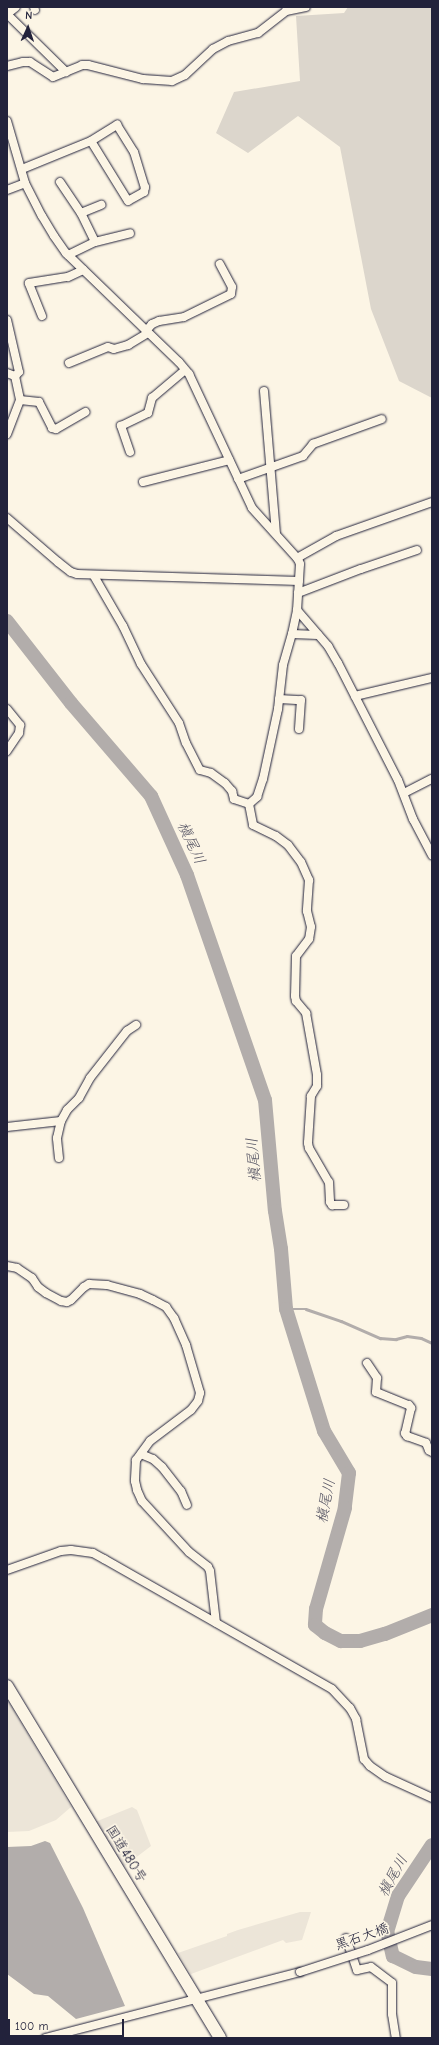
<!DOCTYPE html>
<meta charset="utf-8">
<style>
body{margin:0}
#map{position:relative;width:439px;height:2045px;overflow:hidden;background:#fcf5e5;font-family:"Comic Neue","Klee One",sans-serif}
div>[style]{position:absolute}
.built>*{inset:0;background:#ece5d8}
.green>*{inset:0;background:#dcd6cc}
.water>*{inset:0;background:#b2adab}
.stream>*{height:2.5px;margin:-1.25px;padding:0 1.25px;transform-origin:1.25px;border-radius:1.25px;background:#b2adab}
.river>*{height:14px;margin:-7px;padding:0 7px;transform-origin:7px;border-radius:7px;background:#b2adab}
.roads{filter:drop-shadow(0 0 1px #22223b) drop-shadow(0 0 1px #22223b)}
.minor>*{height:8px;margin:-4px;padding:0 4px;transform-origin:4px;border-radius:4px;background:#fcf5e5}
.highway>*{height:12px;margin:-6px;padding:0 6px;transform-origin:6px;border-radius:6px;background:#fcf5e5}
.bridges{filter:drop-shadow(0 0 1px #22223b) drop-shadow(0 0 1px #22223b)}
.minor-bridge>*{height:8px;margin:-4px;padding:0 4px;transform-origin:4px;border-radius:4px;background:#fcf5e5}
span{translate:-50% -50%;white-space:nowrap;text-align:center;line-height:1.15;-webkit-text-stroke:3.5px #fcf5e5;paint-order:stroke}
.street-label{font-size:14px;color:#22223b}
.water-label{font-size:15px;color:#545362;font-style:italic}
.frame{position:absolute;inset:0;border:8px solid #22223b;pointer-events:none}
.north{position:absolute;left:8px;top:8px;width:40px;height:40px;-webkit-text-stroke:3px #fcf5e5;paint-order:stroke;rotate:3deg;font-size:11px;font-weight:700;line-height:16px;text-align:center;color:#22223b}
.north::after{content:'';display:block;margin:auto;width:14px;height:18px;background:#22223b;clip-path:polygon(50% 0,100% 100%,50% 72%,0 100%)}
.scale{position:absolute;left:8px;top:2019px;width:116px;height:18px;box-sizing:border-box;border:2px solid #22223b;border-top:0;padding-left:5px;font-size:12px;line-height:14px;white-space:nowrap;color:#22223b;-webkit-text-stroke:3px #fcf5e5;paint-order:stroke}
</style>
<div id="map">
<div class="built">
<i style="clip-path:polygon(7px 1699px,71px 1807px,56px 1820px,29px 1831px,7px 1832px)"></i>
<i style="clip-path:polygon(132px 1807px,137px 1810px,151px 1846px,121px 1869px,95px 1822px)"></i>
<i style="clip-path:polygon(300px 1912px,311px 1912px,302px 1940px,286px 1943px,283px 1940px,191px 1974px,178px 1953px,227px 1936px,227px 1934px,238px 1930px)"></i>
</div>
<div class="green">
<i style="clip-path:polygon(348px 7px,432px 7px,432px 398px,399px 381px,371px 309px,340px 147px,298px 116px,248px 153px,216px 133px,234px 92px,300px 81px,296px 16px,344px 13px)"></i>
</div>
<div class="water">
<i style="clip-path:polygon(45px 1841px,50px 1843px,83px 1908px,125px 2006px,76px 2019px,48px 1996px,34px 1994px,7px 1974px,7px 1847px,31px 1846px)"></i>
</div>
<div class="stream">
<i style="left:286px;top:1309px;width:20px"></i>
<i style="left:306px;top:1309px;width:37px;rotate:19deg"></i>
<i style="left:341px;top:1321px;width:43px;rotate:23.6deg"></i>
<i style="left:380px;top:1338px;width:16px;rotate:4deg"></i>
<i style="left:396px;top:1339px;width:11px;rotate:-15deg"></i>
<i style="left:407px;top:1336px;width:14px;rotate:8deg"></i>
<i style="left:421px;top:1338px;width:12px;rotate:24deg"></i>
</div>
<div class="river">
<i style="left:7px;top:621px;width:104px;rotate:52deg"></i>
<i style="left:71px;top:703px;width:123px;rotate:49.3deg"></i>
<i style="left:151px;top:796px;width:87px;rotate:65.5deg"></i>
<i style="left:187px;top:875px;width:238px;rotate:70.9deg"></i>
<i style="left:265px;top:1100px;width:111px;rotate:84.9deg"></i>
<i style="left:275px;top:1211px;width:38px;rotate:81deg"></i>
<i style="left:281px;top:1249px;width:60px;rotate:85.2deg"></i>
<i style="left:286px;top:1309px;width:128px;rotate:72.7deg"></i>
<i style="left:324px;top:1431px;width:49px;rotate:59.2deg"></i>
<i style="left:349px;top:1473px;width:35px;rotate:97deg"></i>
<i style="left:345px;top:1508px;width:105px;rotate:106deg"></i>
<i style="left:316px;top:1609px;width:16px;rotate:94deg"></i>
<i style="left:315px;top:1625px;width:13px;rotate:39deg"></i>
<i style="left:325px;top:1633px;width:18px;rotate:27deg"></i>
<i style="left:341px;top:1641px;width:19px"></i>
<i style="left:360px;top:1641px;width:26px;rotate:-16deg"></i>
<i style="left:385px;top:1634px;width:51px;rotate:-22deg"></i>
<i style="left:432px;top:1845px;width:61px;rotate:123.7deg"></i>
<i style="left:398px;top:1896px;width:37px;rotate:107deg"></i>
<i style="left:387px;top:1931px;width:26px;rotate:77deg"></i>
<i style="left:393px;top:1956px;width:25px;rotate:26deg"></i>
<i style="left:416px;top:1967px;width:16px;rotate:7deg"></i>
</div>
<div class="roads">
<div class="minor">
<i style="left:34px;top:7px;width:3px;rotate:72deg"></i>
<i style="left:7px;top:14px;width:83px;rotate:44.5deg"></i>
<i style="left:7px;top:14px;width:11px;rotate:-38deg"></i>
<i style="left:7px;top:66px;width:16px;rotate:-14deg"></i>
<i style="left:23px;top:62px;width:7px"></i>
<i style="left:30px;top:62px;width:27px;rotate:33deg"></i>
<i style="left:53px;top:77px;width:31px;rotate:-22deg"></i>
<i style="left:82px;top:65px;width:6px"></i>
<i style="left:88px;top:65px;width:57px;rotate:14.3deg"></i>
<i style="left:143px;top:79px;width:29px;rotate:4deg"></i>
<i style="left:172px;top:81px;width:14px;rotate:-25deg"></i>
<i style="left:185px;top:75px;width:38px;rotate:-43deg"></i>
<i style="left:213px;top:49px;width:17px;rotate:-28deg"></i>
<i style="left:228px;top:41px;width:31px;rotate:-15deg"></i>
<i style="left:258px;top:33px;width:36px;rotate:-38deg"></i>
<i style="left:286px;top:11px;width:20px;rotate:-11deg"></i>
<i style="left:7px;top:121px;width:65px;rotate:73.8deg"></i>
<i style="left:25px;top:183px;width:37px;rotate:63deg"></i>
<i style="left:42px;top:216px;width:23px;rotate:59deg"></i>
<i style="left:54px;top:236px;width:21px;rotate:55deg"></i>
<i style="left:66px;top:253px;width:157px;rotate:44deg"></i>
<i style="left:179px;top:362px;width:16px;rotate:50deg"></i>
<i style="left:189px;top:374px;width:148px;rotate:64.8deg"></i>
<i style="left:252px;top:508px;width:69px;rotate:48deg"></i>
<i style="left:298px;top:559px;width:5px;rotate:68deg"></i>
<i style="left:300px;top:564px;width:46px;rotate:93.7deg"></i>
<i style="left:297px;top:610px;width:48px;rotate:49.3deg"></i>
<i style="left:328px;top:646px;width:20px;rotate:60deg"></i>
<i style="left:338px;top:663px;width:131px;rotate:62.9deg"></i>
<i style="left:398px;top:780px;width:42px;rotate:69deg"></i>
<i style="left:413px;top:819px;width:41px;rotate:62.2deg"></i>
<i style="left:22px;top:169px;width:74px;rotate:-22.1deg"></i>
<i style="left:91px;top:141px;width:31px;rotate:-32deg"></i>
<i style="left:117px;top:125px;width:32px;rotate:58deg"></i>
<i style="left:134px;top:152px;width:37px;rotate:73deg"></i>
<i style="left:145px;top:187px;width:5px;rotate:101deg"></i>
<i style="left:144px;top:192px;width:18px;rotate:151deg"></i>
<i style="left:128px;top:201px;width:70px;rotate:-121.7deg"></i>
<i style="left:60px;top:182px;width:37px;rotate:56deg"></i>
<i style="left:81px;top:213px;width:32px;rotate:64deg"></i>
<i style="left:7px;top:190px;width:19px;rotate:-21deg"></i>
<i style="left:81px;top:213px;width:22px;rotate:-22deg"></i>
<i style="left:68px;top:255px;width:30px;rotate:-26deg"></i>
<i style="left:95px;top:242px;width:36px;rotate:-14deg"></i>
<i style="left:42px;top:316px;width:35px;rotate:-112deg"></i>
<i style="left:29px;top:283px;width:39px;rotate:-9deg"></i>
<i style="left:68px;top:277px;width:17px;rotate:-25deg"></i>
<i style="left:7px;top:320px;width:53px;rotate:77deg"></i>
<i style="left:19px;top:372px;width:6px;rotate:135deg"></i>
<i style="left:15px;top:376px;width:25px;rotate:78deg"></i>
<i style="left:20px;top:400px;width:19px;rotate:6deg"></i>
<i style="left:39px;top:402px;width:29px;rotate:63deg"></i>
<i style="left:52px;top:428px;width:4px;rotate:14deg"></i>
<i style="left:56px;top:429px;width:34px;rotate:-30deg"></i>
<i style="left:146px;top:331px;width:9px;rotate:-49deg"></i>
<i style="left:152px;top:324px;width:8px;rotate:-23deg"></i>
<i style="left:159px;top:321px;width:25px;rotate:-9deg"></i>
<i style="left:184px;top:317px;width:52px;rotate:-26.1deg"></i>
<i style="left:231px;top:294px;width:7px;rotate:-82deg"></i>
<i style="left:232px;top:287px;width:26px;rotate:-118deg"></i>
<i style="left:69px;top:363px;width:42px;rotate:-22.3deg"></i>
<i style="left:108px;top:347px;width:6px;rotate:18deg"></i>
<i style="left:114px;top:349px;width:15px;rotate:-16deg"></i>
<i style="left:128px;top:345px;width:23px;rotate:-31deg"></i>
<i style="left:7px;top:373px;width:9px;rotate:21deg"></i>
<i style="left:264px;top:391px;width:143px;rotate:85.2deg"></i>
<i style="left:7px;top:434px;width:36px;rotate:-69deg"></i>
<i style="left:130px;top:452px;width:28px;rotate:-109deg"></i>
<i style="left:121px;top:426px;width:30px;rotate:-26deg"></i>
<i style="left:148px;top:413px;width:16px;rotate:-75deg"></i>
<i style="left:152px;top:398px;width:43px;rotate:-40.3deg"></i>
<i style="left:238px;top:479px;width:69px;rotate:-19.5deg"></i>
<i style="left:303px;top:456px;width:16px;rotate:-50deg"></i>
<i style="left:313px;top:444px;width:73px;rotate:-19.9deg"></i>
<i style="left:143px;top:482px;width:89px;rotate:-14.3deg"></i>
<i style="left:7px;top:518px;width:67px;rotate:40.8deg"></i>
<i style="left:58px;top:562px;width:16px;rotate:38deg"></i>
<i style="left:71px;top:572px;width:6px;rotate:18deg"></i>
<i style="left:77px;top:574px;width:222px;rotate:1.8deg"></i>
<i style="left:297px;top:558px;width:45px;rotate:-29.4deg"></i>
<i style="left:336px;top:536px;width:102px;rotate:-19.5deg"></i>
<i style="left:94px;top:576px;width:58px;rotate:59.9deg"></i>
<i style="left:123px;top:626px;width:42px;rotate:64.7deg"></i>
<i style="left:141px;top:664px;width:70px;rotate:57.2deg"></i>
<i style="left:179px;top:723px;width:21px;rotate:71deg"></i>
<i style="left:186px;top:743px;width:30px;rotate:63deg"></i>
<i style="left:200px;top:770px;width:11px;rotate:15deg"></i>
<i style="left:211px;top:773px;width:17px;rotate:36deg"></i>
<i style="left:225px;top:783px;width:11px;rotate:49deg"></i>
<i style="left:232px;top:791px;width:8px;rotate:76deg"></i>
<i style="left:234px;top:799px;width:16px;rotate:18deg"></i>
<i style="left:298px;top:593px;width:67px;rotate:-20.9deg"></i>
<i style="left:361px;top:569px;width:59px;rotate:-18.7deg"></i>
<i style="left:292px;top:634px;width:26px;rotate:2deg"></i>
<i style="left:355px;top:696px;width:79px;rotate:-13.2deg"></i>
<i style="left:279px;top:699px;width:22px;rotate:3deg"></i>
<i style="left:301px;top:700px;width:29px;rotate:94deg"></i>
<i style="left:7px;top:709px;width:21px;rotate:51deg"></i>
<i style="left:20px;top:725px;width:8px;rotate:97deg"></i>
<i style="left:19px;top:733px;width:22px;rotate:124deg"></i>
<i style="left:404px;top:793px;width:31px;rotate:-27deg"></i>
<i style="left:249px;top:804px;width:21px;rotate:79deg"></i>
<i style="left:253px;top:825px;width:25px;rotate:26deg"></i>
<i style="left:276px;top:836px;width:15px;rotate:37deg"></i>
<i style="left:288px;top:845px;width:21px;rotate:53deg"></i>
<i style="left:301px;top:862px;width:20px;rotate:66deg"></i>
<i style="left:309px;top:880px;width:31px;rotate:94deg"></i>
<i style="left:307px;top:911px;width:16px;rotate:76deg"></i>
<i style="left:311px;top:927px;width:12px;rotate:99deg"></i>
<i style="left:309px;top:939px;width:21px;rotate:127deg"></i>
<i style="left:296px;top:956px;width:40px;rotate:91.4deg"></i>
<i style="left:295px;top:996px;width:5px;rotate:79deg"></i>
<i style="left:296px;top:1001px;width:16px;rotate:50deg"></i>
<i style="left:306px;top:1013px;width:63px;rotate:79.9deg"></i>
<i style="left:317px;top:1075px;width:11px;rotate:90deg"></i>
<i style="left:317px;top:1086px;width:12px;rotate:121deg"></i>
<i style="left:311px;top:1096px;width:47px;rotate:93.7deg"></i>
<i style="left:308px;top:1143px;width:5px;rotate:79deg"></i>
<i style="left:309px;top:1148px;width:39px;rotate:60deg"></i>
<i style="left:329px;top:1182px;width:20px;rotate:87deg"></i>
<i style="left:330px;top:1202px;width:4px;rotate:56deg"></i>
<i style="left:332px;top:1205px;width:12px"></i>
<i style="left:249px;top:804px;width:11px;rotate:-41deg"></i>
<i style="left:257px;top:797px;width:19px;rotate:-72deg"></i>
<i style="left:263px;top:779px;width:72px;rotate:-77.9deg"></i>
<i style="left:278px;top:709px;width:44px;rotate:-83.5deg"></i>
<i style="left:283px;top:665px;width:32px;rotate:-74deg"></i>
<i style="left:292px;top:634px;width:25px;rotate:-78deg"></i>
<i style="left:7px;top:1127px;width:54px;rotate:-6.3deg"></i>
<i style="left:59px;top:1158px;width:20px;rotate:-96deg"></i>
<i style="left:57px;top:1138px;width:17px;rotate:-77deg"></i>
<i style="left:61px;top:1121px;width:13px;rotate:-61deg"></i>
<i style="left:67px;top:1110px;width:17px;rotate:-45deg"></i>
<i style="left:79px;top:1098px;width:23px;rotate:-61deg"></i>
<i style="left:90px;top:1078px;width:60px;rotate:-51.8deg"></i>
<i style="left:127px;top:1031px;width:11px;rotate:-34deg"></i>
<i style="left:7px;top:1266px;width:10px;rotate:11deg"></i>
<i style="left:17px;top:1268px;width:18px;rotate:34deg"></i>
<i style="left:32px;top:1278px;width:11px;rotate:56deg"></i>
<i style="left:38px;top:1287px;width:10px;rotate:37deg"></i>
<i style="left:46px;top:1293px;width:17px;rotate:28deg"></i>
<i style="left:61px;top:1301px;width:6px;rotate:9deg"></i>
<i style="left:67px;top:1302px;width:4px;rotate:-27deg"></i>
<i style="left:71px;top:1300px;width:18px;rotate:-45deg"></i>
<i style="left:84px;top:1287px;width:6px;rotate:-31deg"></i>
<i style="left:89px;top:1284px;width:18px;rotate:3deg"></i>
<i style="left:107px;top:1285px;width:34px;rotate:15deg"></i>
<i style="left:140px;top:1294px;width:14px;rotate:25deg"></i>
<i style="left:153px;top:1300px;width:15px;rotate:28deg"></i>
<i style="left:166px;top:1307px;width:14px;rotate:54deg"></i>
<i style="left:174px;top:1318px;width:30px;rotate:66deg"></i>
<i style="left:186px;top:1345px;width:50px;rotate:73.7deg"></i>
<i style="left:200px;top:1393px;width:8px;rotate:104deg"></i>
<i style="left:198px;top:1401px;width:11px;rotate:128deg"></i>
<i style="left:191px;top:1410px;width:51px;rotate:142.9deg"></i>
<i style="left:150px;top:1441px;width:24px;rotate:126deg"></i>
<i style="left:136px;top:1460px;width:21px;rotate:93deg"></i>
<i style="left:135px;top:1481px;width:9px;rotate:77deg"></i>
<i style="left:137px;top:1490px;width:12px;rotate:66deg"></i>
<i style="left:142px;top:1501px;width:69px;rotate:47.3deg"></i>
<i style="left:189px;top:1552px;width:24px;rotate:38deg"></i>
<i style="left:208px;top:1567px;width:4px;rotate:63deg"></i>
<i style="left:210px;top:1571px;width:52px;rotate:83.4deg"></i>
<i style="left:367px;top:1363px;width:18px;rotate:56deg"></i>
<i style="left:377px;top:1378px;width:14px;rotate:94deg"></i>
<i style="left:376px;top:1392px;width:35px;rotate:22deg"></i>
<i style="left:409px;top:1405px;width:4px;rotate:56deg"></i>
<i style="left:411px;top:1408px;width:26px;rotate:103deg"></i>
<i style="left:405px;top:1433px;width:4px;rotate:56deg"></i>
<i style="left:407px;top:1436px;width:20px;rotate:20deg"></i>
<i style="left:426px;top:1443px;width:8px;rotate:67deg"></i>
<i style="left:429px;top:1450px;width:4px;rotate:34deg"></i>
<i style="left:141px;top:1454px;width:13px;rotate:23deg"></i>
<i style="left:153px;top:1459px;width:12px;rotate:42deg"></i>
<i style="left:162px;top:1467px;width:31px;rotate:52deg"></i>
<i style="left:181px;top:1491px;width:15px;rotate:67deg"></i>
<i style="left:7px;top:1570px;width:57px;rotate:-19.4deg"></i>
<i style="left:61px;top:1551px;width:10px;rotate:-6deg"></i>
<i style="left:71px;top:1550px;width:22px;rotate:8deg"></i>
<i style="left:93px;top:1553px;width:13px;rotate:29deg"></i>
<i style="left:104px;top:1559px;width:262px;rotate:29.7deg"></i>
<i style="left:332px;top:1689px;width:26px;rotate:47deg"></i>
<i style="left:350px;top:1708px;width:13px;rotate:61deg"></i>
<i style="left:356px;top:1719px;width:41px;rotate:78.7deg"></i>
<i style="left:364px;top:1759px;width:9px;rotate:49deg"></i>
<i style="left:370px;top:1766px;width:19px;rotate:35deg"></i>
<i style="left:386px;top:1777px;width:51px;rotate:24.5deg"></i>
<i style="left:346px;top:1938px;width:34px;rotate:71deg"></i>
<i style="left:357px;top:1970px;width:14px;rotate:-12deg"></i>
<i style="left:371px;top:1967px;width:26px;rotate:37deg"></i>
<i style="left:392px;top:1983px;width:31px;rotate:90deg"></i>
<i style="left:392px;top:2014px;width:24px;rotate:81deg"></i>
<i style="left:45px;top:2038px;width:263px;rotate:-14.5deg"></i>
</div>
<div class="highway">
<i style="left:7px;top:1686px;width:411px;rotate:58.8deg"></i>
</div>
</div>
<div class="bridges">
<div class="minor-bridge">
<i style="left:300px;top:1972px;width:71px;rotate:-17.9deg"></i>
<i style="left:368px;top:1950px;width:69px;rotate:-21.3deg"></i>
</div>
</div>
<div class="street-label">
<span style="left:126px;top:1854px;rotate:58deg">国道480号</span>
<span style="left:362px;top:1937px;rotate:-19deg">黒石大橋</span>
</div>
<div class="water-label">
<span style="left:191px;top:843px;rotate:65deg">槇尾川</span>
<span style="left:254px;top:1160px;rotate:-95deg">槇尾川</span>
<span style="left:326px;top:1501px;rotate:-79deg">槇尾川</span>
<span style="left:393px;top:1876px;rotate:-61deg">槇尾川</span>
</div>
<div class="frame"></div>
<div class="north">N</div>
<div class="scale">100 m</div>
</div>
